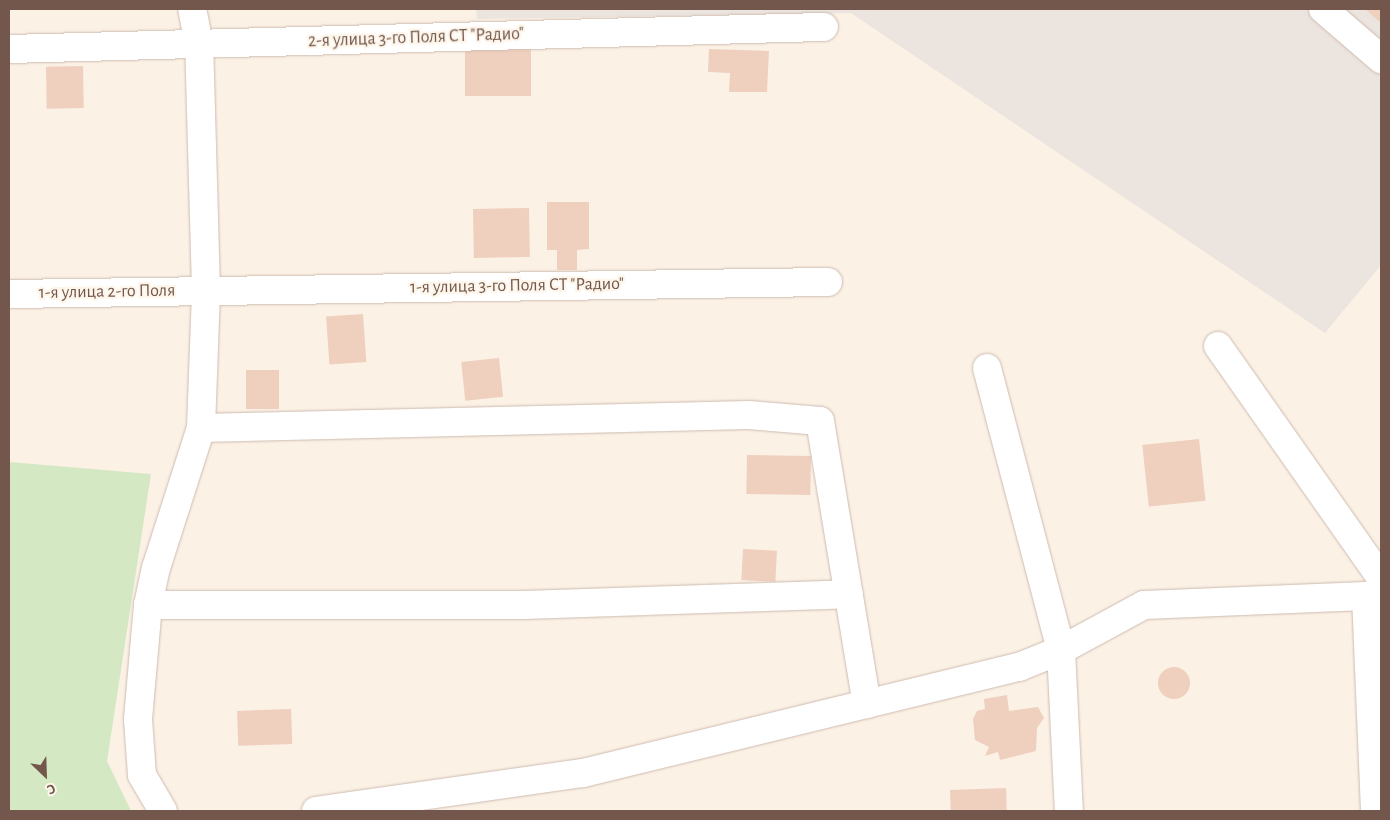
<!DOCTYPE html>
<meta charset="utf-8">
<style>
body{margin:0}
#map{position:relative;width:1390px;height:820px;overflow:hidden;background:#fbf1e5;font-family:"Alegreya Sans",sans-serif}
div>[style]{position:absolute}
.industrial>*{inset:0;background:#ebe4df}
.green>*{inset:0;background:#d4e8c4}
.building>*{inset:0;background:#efcfbe;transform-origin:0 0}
.round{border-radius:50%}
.roads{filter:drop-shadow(0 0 1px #cebbaf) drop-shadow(0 0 1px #cebbaf)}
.minor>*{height:28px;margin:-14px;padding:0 14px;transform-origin:14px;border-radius:14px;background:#fff}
span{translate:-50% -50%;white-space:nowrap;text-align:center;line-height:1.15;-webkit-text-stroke:4.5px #fef6eb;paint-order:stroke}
.street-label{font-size:18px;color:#73574c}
.frame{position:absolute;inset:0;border:10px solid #73574c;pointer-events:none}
.north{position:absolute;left:20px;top:750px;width:50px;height:50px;-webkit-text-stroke:4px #fef6eb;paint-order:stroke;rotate:156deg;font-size:14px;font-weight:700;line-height:20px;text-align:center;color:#73574c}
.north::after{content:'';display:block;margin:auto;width:18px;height:22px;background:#73574c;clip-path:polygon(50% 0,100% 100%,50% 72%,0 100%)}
</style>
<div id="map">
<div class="industrial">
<i style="clip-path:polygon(476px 9px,1381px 9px,1381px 265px,1325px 333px,851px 13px,477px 19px)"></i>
</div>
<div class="green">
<i style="clip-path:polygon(9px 462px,151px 474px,107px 761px,131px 811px,9px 811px)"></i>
</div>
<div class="building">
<i style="clip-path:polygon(1365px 9px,1381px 9px,1381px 23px)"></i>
<i style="left:465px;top:42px;width:66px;height:54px"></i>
<i style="clip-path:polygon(709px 49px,769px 51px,767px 92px,729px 92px,730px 73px,708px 72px)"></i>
<i style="left:83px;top:66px;width:42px;height:37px;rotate:89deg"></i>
<i style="clip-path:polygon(547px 202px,589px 202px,589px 249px,577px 250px,577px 270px,557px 270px,557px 250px,547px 250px)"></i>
<i style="left:529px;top:208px;width:49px;height:56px;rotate:89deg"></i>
<i style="left:363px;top:314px;width:48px;height:37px;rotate:86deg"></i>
<i style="left:499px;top:358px;width:39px;height:38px;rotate:84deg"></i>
<i style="left:279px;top:370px;width:39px;height:33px;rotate:90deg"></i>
<i style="left:1199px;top:439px;width:62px;height:57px;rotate:84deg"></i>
<i style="left:747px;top:455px;width:64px;height:39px;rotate:1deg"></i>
<i style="left:743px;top:549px;width:34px;height:31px;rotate:3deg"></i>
<i class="round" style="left:1158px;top:667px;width:32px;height:32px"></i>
<i style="clip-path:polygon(1007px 695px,1009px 711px,1038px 707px,1044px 718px,1037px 728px,1036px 751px,1000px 760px,998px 752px,985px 756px,989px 747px,975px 740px,973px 719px,977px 711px,985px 709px,984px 699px)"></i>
<i style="left:291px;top:709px;width:35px;height:54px;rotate:88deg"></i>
<i style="left:1006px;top:788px;width:23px;height:56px;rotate:88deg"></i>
</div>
<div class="roads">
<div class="minor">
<i style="left:1323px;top:9px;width:77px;rotate:40.8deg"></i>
<i style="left:9px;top:49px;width:815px;rotate:-1.55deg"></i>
<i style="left:9px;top:294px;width:819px;rotate:-0.84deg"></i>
<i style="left:1218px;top:346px;width:284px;rotate:54.9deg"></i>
<i style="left:987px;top:368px;width:292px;rotate:75.3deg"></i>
<i style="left:1061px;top:650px;width:161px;rotate:87.2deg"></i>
<i style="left:201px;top:428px;width:548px;rotate:-1.36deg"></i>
<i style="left:749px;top:415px;width:71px;rotate:4.8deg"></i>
<i style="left:820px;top:421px;width:287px;rotate:80.6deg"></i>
<i style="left:1366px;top:596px;width:215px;rotate:87.6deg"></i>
<i style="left:148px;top:605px;width:376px"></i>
<i style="left:524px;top:605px;width:325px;rotate:-1.9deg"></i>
<i style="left:163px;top:811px;width:42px;rotate:-120.3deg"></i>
<i style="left:142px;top:775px;width:56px;rotate:-94.1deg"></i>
<i style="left:138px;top:719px;width:114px;rotate:-85deg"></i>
<i style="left:148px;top:605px;width:38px;rotate:-78deg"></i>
<i style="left:156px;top:568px;width:147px;rotate:-72.2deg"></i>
<i style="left:201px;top:428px;width:138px;rotate:-87.9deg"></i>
<i style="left:206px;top:290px;width:246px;rotate:-91.6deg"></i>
<i style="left:199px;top:44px;width:36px;rotate:-101deg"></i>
<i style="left:316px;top:811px;width:270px;rotate:-8.1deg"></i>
<i style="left:583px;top:773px;width:449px;rotate:-13.7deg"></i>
<i style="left:1019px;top:667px;width:45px;rotate:-22deg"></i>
<i style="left:1061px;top:650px;width:94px;rotate:-28.5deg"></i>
<i style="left:1144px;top:605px;width:222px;rotate:-2.3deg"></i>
<i style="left:1366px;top:596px;width:16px;rotate:-15deg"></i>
</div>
</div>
<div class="street-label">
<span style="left:416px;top:38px;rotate:-2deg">2-я улица 3-го Поля СТ "Радио"</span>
<span style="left:517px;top:286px;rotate:-1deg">1-я улица 3-го Поля СТ "Радио"</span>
<span style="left:107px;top:292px;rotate:-1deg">1-я улица 2-го Поля</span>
</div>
<div class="frame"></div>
<div class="north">С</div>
</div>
